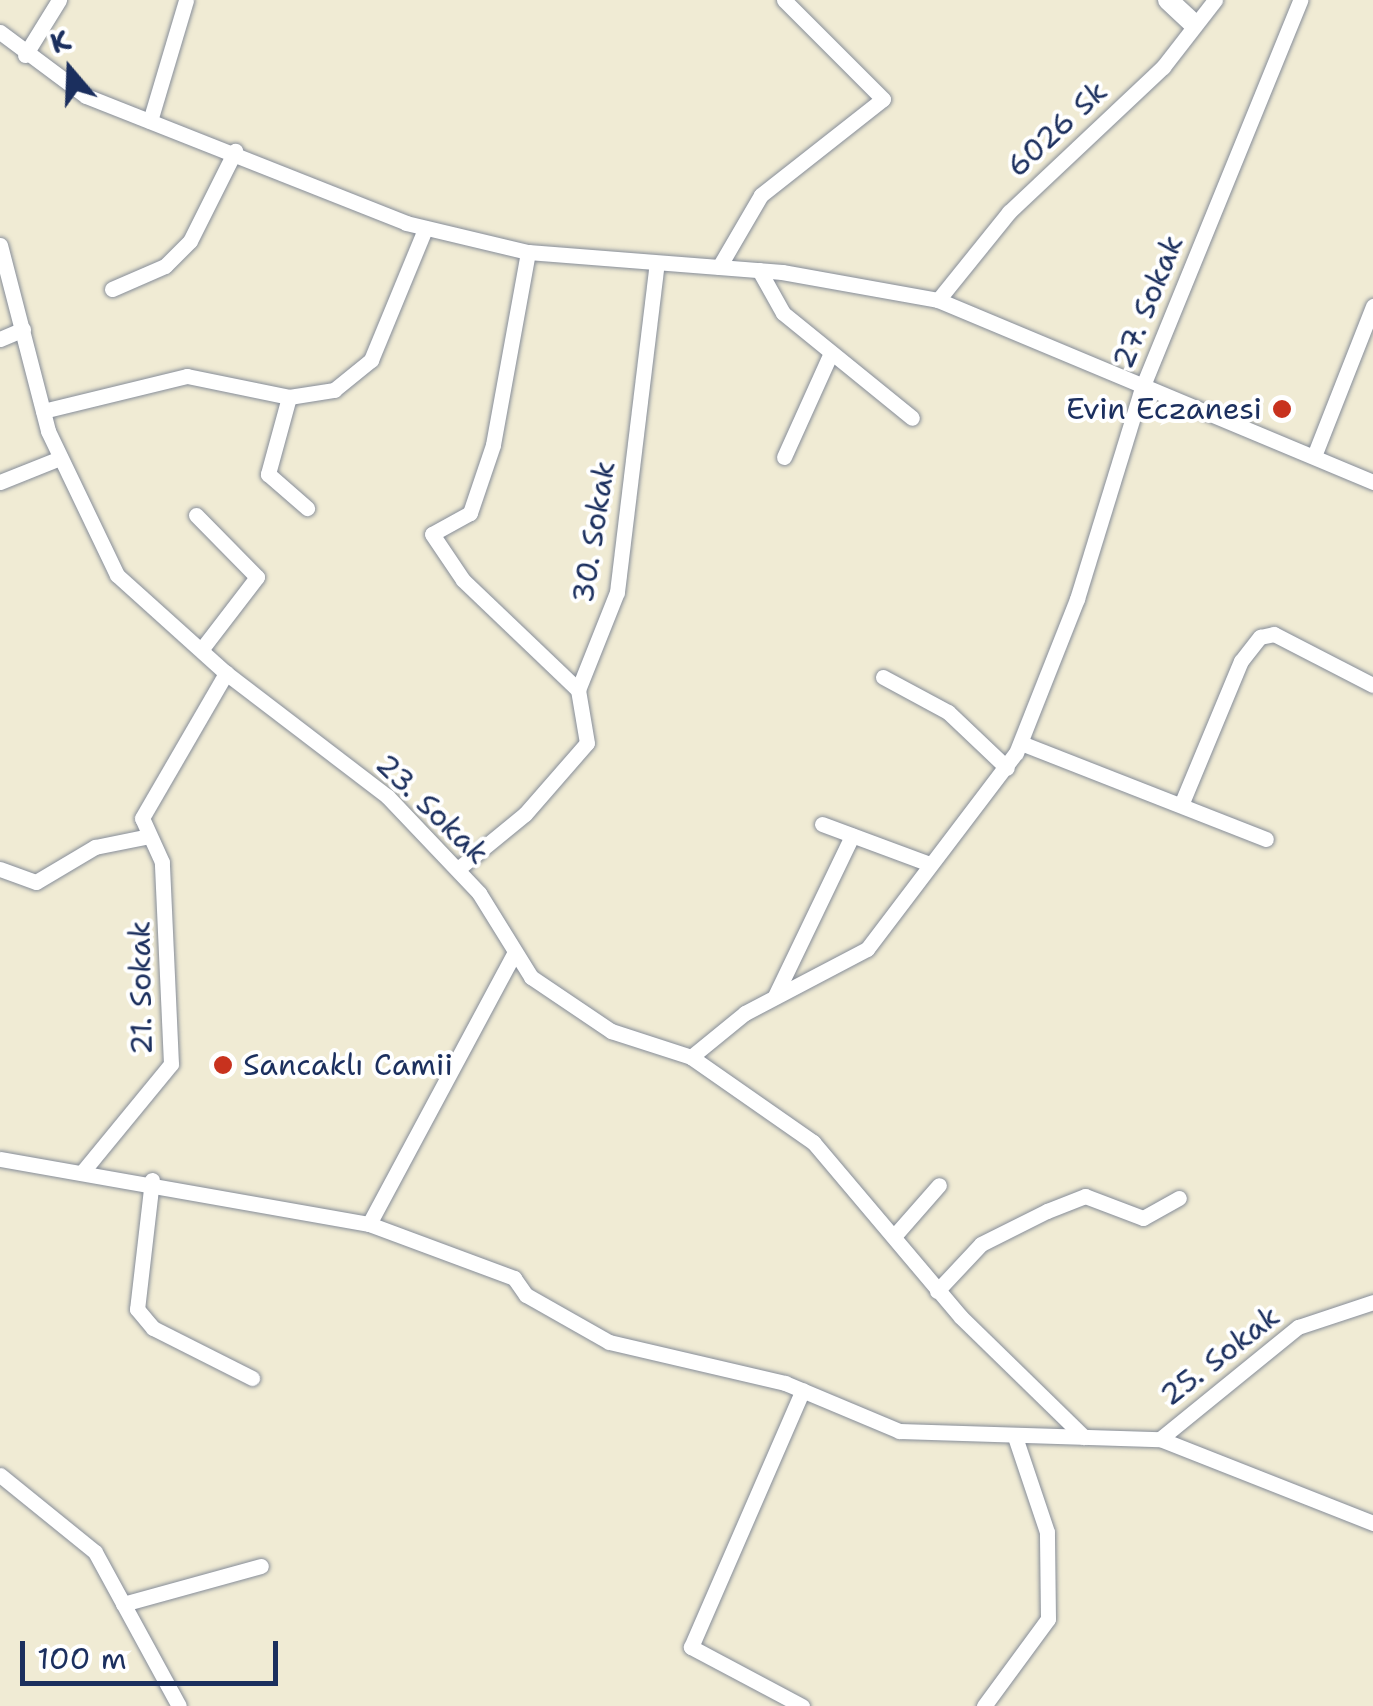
<!DOCTYPE html>
<meta charset="utf-8">
<style>
body{margin:0}
#map{position:relative;width:1373px;height:1706px;overflow:hidden;background:#f0ebd4;font-family:"Shantell Sans",sans-serif}
div>[style]{position:absolute}
.roads{filter:drop-shadow(0 0 2px #868d99) drop-shadow(0 0 2px #868d99)}
.minor>*{height:15px;margin:-7.5px;padding:0 7.5px;transform-origin:7.5px;border-radius:7.5px;background:#fff}
.tertiary>*{height:20px;margin:-10px;padding:0 10px;transform-origin:10px;border-radius:10px;background:#fff}
.dots>*{width:28px;height:28px;translate:-50% -50%;box-sizing:border-box;border:5px solid #fff;border-radius:50%}
span{translate:-50% -50%;white-space:nowrap;text-align:center;line-height:1.15;-webkit-text-stroke:8px #fff;paint-order:stroke}
.street-label{font-size:30px;color:#1b2f5e}
.poi-label{font-size:30px;color:#1b2f5e}
.right{translate:-100% -50%;text-align:right}
.left{translate:0 -50%;text-align:left}
.north{position:absolute;left:20px;top:20px;width:100px;height:100px;-webkit-text-stroke:8px #fff;paint-order:stroke;rotate:341deg;font-size:28px;font-weight:700;line-height:40px;text-align:center;color:#1b2f5e}
.north::after{content:'';display:block;margin:auto;width:35px;height:45px;background:#1b2f5e;clip-path:polygon(50% 0,100% 100%,50% 72%,0 100%)}
.scale{position:absolute;left:20px;top:1641px;width:258px;height:45px;box-sizing:border-box;border:5px solid #1b2f5e;border-top:0;padding-left:12px;font-size:30px;line-height:35px;white-space:nowrap;color:#1b2f5e;-webkit-text-stroke:8px #fff;paint-order:stroke}
</style>
<div id="map">
<div class="roads">
<div class="minor">
<i style="left:0;top:32px;width:107px;rotate:36.7deg"></i>
<i style="left:86px;top:96px;width:344px;rotate:21.6deg"></i>
<i style="left:406px;top:223px;width:125px;rotate:13.4deg"></i>
<i style="left:528px;top:252px;width:255px;rotate:4.5deg"></i>
<i style="left:782px;top:272px;width:158px;rotate:10.2deg"></i>
<i style="left:938px;top:300px;width:472px;rotate:22.7deg"></i>
<i style="left:25px;top:55px;width:65px;rotate:-58.3deg"></i>
<i style="left:150px;top:121px;width:126px;rotate:-73.4deg"></i>
<i style="left:0;top:245px;width:192px;rotate:75.5deg"></i>
<i style="left:48px;top:431px;width:160px;rotate:64.4deg"></i>
<i style="left:117px;top:575px;width:147px;rotate:42deg"></i>
<i style="left:226px;top:673px;width:203px;rotate:37.4deg"></i>
<i style="left:387px;top:796px;width:134px;rotate:46.5deg"></i>
<i style="left:479px;top:893px;width:99px;rotate:58.2deg"></i>
<i style="left:531px;top:977px;width:97px;rotate:34deg"></i>
<i style="left:611px;top:1031px;width:84px;rotate:18deg"></i>
<i style="left:691px;top:1057px;width:149px;rotate:34.9deg"></i>
<i style="left:813px;top:1142px;width:229px;rotate:49.8deg"></i>
<i style="left:961px;top:1317px;width:172px;rotate:44.3deg"></i>
<i style="left:528px;top:252px;width:196px;rotate:100.3deg"></i>
<i style="left:493px;top:445px;width:72px;rotate:108.7deg"></i>
<i style="left:470px;top:513px;width:43px;rotate:151.1deg"></i>
<i style="left:432px;top:534px;width:55px;rotate:56deg"></i>
<i style="left:463px;top:580px;width:159px;rotate:43.7deg"></i>
<i style="left:719px;top:267px;width:83px;rotate:-59.7deg"></i>
<i style="left:761px;top:195px;width:155px;rotate:-38.2deg"></i>
<i style="left:883px;top:99px;width:140px;rotate:-135deg"></i>
<i style="left:759px;top:270px;width:49px;rotate:60.8deg"></i>
<i style="left:783px;top:313px;width:166px;rotate:39.1deg"></i>
<i style="left:112px;top:289px;width:58px;rotate:-23.5deg"></i>
<i style="left:165px;top:266px;width:35px;rotate:-45deg"></i>
<i style="left:190px;top:241px;width:101px;rotate:-63.4deg"></i>
<i style="left:938px;top:300px;width:113px;rotate:-51.1deg"></i>
<i style="left:1009px;top:212px;width:212px;rotate:-43.3deg"></i>
<i style="left:1163px;top:67px;width:85px;rotate:-52.2deg"></i>
<i style="left:0;top:339px;width:25px;rotate:-23deg"></i>
<i style="left:289px;top:397px;width:80px;rotate:105.3deg"></i>
<i style="left:268px;top:474px;width:52px;rotate:41.1deg"></i>
<i style="left:43px;top:411px;width:148px;rotate:-13.7deg"></i>
<i style="left:187px;top:376px;width:104px;rotate:11.6deg"></i>
<i style="left:289px;top:397px;width:46px;rotate:-8.8deg"></i>
<i style="left:334px;top:390px;width:48px;rotate:-39deg"></i>
<i style="left:371px;top:360px;width:142px;rotate:-67.6deg"></i>
<i style="left:1316px;top:451px;width:156px;rotate:-68.5deg"></i>
<i style="left:784px;top:457px;width:112px;rotate:-65.7deg"></i>
<i style="left:0;top:482px;width:65px;rotate:-21.8deg"></i>
<i style="left:196px;top:515px;width:87px;rotate:45.5deg"></i>
<i style="left:257px;top:577px;width:87px;rotate:127.5deg"></i>
<i style="left:883px;top:677px;width:74px;rotate:28.3deg"></i>
<i style="left:948px;top:712px;width:81px;rotate:43.5deg"></i>
<i style="left:1021px;top:743px;width:263px;rotate:21.4deg"></i>
<i style="left:1181px;top:805px;width:156px;rotate:-67.4deg"></i>
<i style="left:1241px;top:661px;width:31px;rotate:-52deg"></i>
<i style="left:1260px;top:637px;width:14px;rotate:-12deg"></i>
<i style="left:1274px;top:634px;width:111px;rotate:27.3deg"></i>
<i style="left:822px;top:824px;width:112px;rotate:20.4deg"></i>
<i style="left:459px;top:868px;width:85px;rotate:-39.3deg"></i>
<i style="left:525px;top:814px;width:94px;rotate:-48.9deg"></i>
<i style="left:587px;top:743px;width:54px;rotate:-99.6deg"></i>
<i style="left:578px;top:690px;width:105px;rotate:-68.3deg"></i>
<i style="left:617px;top:592px;width:331px;rotate:-83.1deg"></i>
<i style="left:0;top:869px;width:38px;rotate:20deg"></i>
<i style="left:36px;top:882px;width:69px;rotate:-30.7deg"></i>
<i style="left:95px;top:847px;width:55px;rotate:-11.5deg"></i>
<i style="left:775px;top:996px;width:178px;rotate:-64.3deg"></i>
<i style="left:691px;top:1057px;width:70px;rotate:-39.2deg"></i>
<i style="left:745px;top:1013px;width:138px;rotate:-27.7deg"></i>
<i style="left:867px;top:949px;width:246px;rotate:-52.8deg"></i>
<i style="left:1016px;top:753px;width:166px;rotate:-68.4deg"></i>
<i style="left:1077px;top:599px;width:221px;rotate:-72.9deg"></i>
<i style="left:1142px;top:388px;width:419px;rotate:-67.8deg"></i>
<i style="left:0;top:1159px;width:375px;rotate:10deg"></i>
<i style="left:369px;top:1224px;width:155px;rotate:20.4deg"></i>
<i style="left:514px;top:1278px;width:21px;rotate:55deg"></i>
<i style="left:526px;top:1295px;width:95px;rotate:29.5deg"></i>
<i style="left:609px;top:1342px;width:181px;rotate:13.1deg"></i>
<i style="left:785px;top:1383px;width:124px;rotate:22.8deg"></i>
<i style="left:899px;top:1431px;width:261px;rotate:1.8deg"></i>
<i style="left:1160px;top:1439px;width:229px;rotate:21.5deg"></i>
<i style="left:84px;top:1170px;width:137px;rotate:-50.6deg"></i>
<i style="left:171px;top:1064px;width:202px;rotate:-92.6deg"></i>
<i style="left:162px;top:862px;width:48px;rotate:-114.4deg"></i>
<i style="left:142px;top:818px;width:168px;rotate:-59.9deg"></i>
<i style="left:152px;top:1180px;width:130px;rotate:96.6deg"></i>
<i style="left:137px;top:1309px;width:25px;rotate:50deg"></i>
<i style="left:153px;top:1328px;width:111px;rotate:26.8deg"></i>
<i style="left:369px;top:1224px;width:305px;rotate:-61.8deg"></i>
<i style="left:896px;top:1234px;width:65px;rotate:-48.7deg"></i>
<i style="left:937px;top:1291px;width:64px;rotate:-46.9deg"></i>
<i style="left:981px;top:1244px;width:74px;rotate:-26.6deg"></i>
<i style="left:1047px;top:1211px;width:41px;rotate:-21.5deg"></i>
<i style="left:1085px;top:1196px;width:62px;rotate:20.8deg"></i>
<i style="left:1143px;top:1218px;width:41px;rotate:-29.1deg"></i>
<i style="left:1160px;top:1439px;width:178px;rotate:-39.1deg"></i>
<i style="left:1298px;top:1327px;width:79px;rotate:-18.4deg"></i>
<i style="left:0;top:1475px;width:122px;rotate:39deg"></i>
<i style="left:95px;top:1552px;width:175px;rotate:61.4deg"></i>
<i style="left:123px;top:1604px;width:143px;rotate:-15.4deg"></i>
<i style="left:802px;top:1706px;width:126px;rotate:-152deg"></i>
<i style="left:691px;top:1647px;width:280px;rotate:-66.5deg"></i>
<i style="left:984px;top:1706px;width:108px;rotate:-53.7deg"></i>
<i style="left:1048px;top:1619px;width:87px;rotate:-90.7deg"></i>
<i style="left:1047px;top:1532px;width:100px;rotate:-108.6deg"></i>
</div>
<div class="tertiary">
<i style="left:1168px;top:0;width:34px;rotate:43deg"></i>
</div>
</div>
<div class="dots">
<i style="left:1282px;top:409px;background:#c8321e"></i>
<i style="left:223px;top:1065px;background:#c8321e"></i>
</div>
<div class="street-label">
<span style="left:1057px;top:129px;rotate:-43deg">6026 Sk</span>
<span style="left:1148px;top:302px;rotate:-68deg">27. Sokak</span>
<span style="left:594px;top:532px;rotate:-81deg">30. Sokak</span>
<span style="left:432px;top:809px;rotate:44deg">23. Sokak</span>
<span style="left:141px;top:988px;rotate:-91deg">21. Sokak</span>
<span style="left:1220px;top:1356px;rotate:-38deg">25. Sokak</span>
</div>
<div class="poi-label">
<span class="right" style="left:1262px;top:409px">Evin Eczanesi</span>
<span class="left" style="left:243px;top:1065px">Sancaklı Camii</span>
</div>
<div class="north">K</div>
<div class="scale">100 m</div>
</div>
